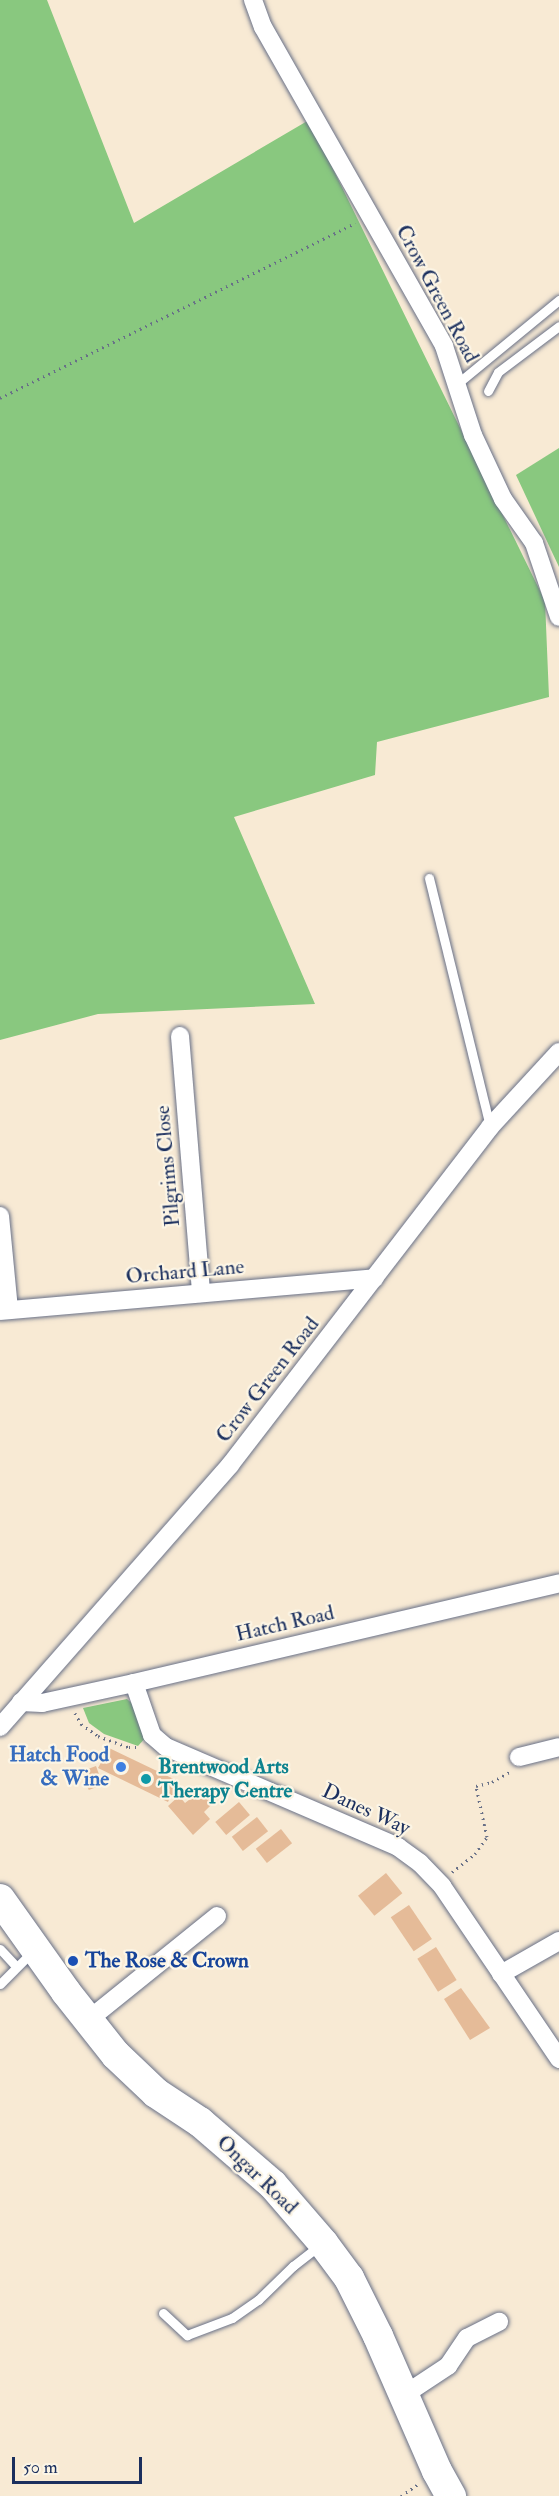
<!DOCTYPE html>
<style>
body{margin:0}
#map{position:relative;width:559px;height:2496px;overflow:hidden;background:#f8ead4;font-family:"IM FELL Double Pica",serif}
div>[style]{position:absolute}
.green>*{inset:0;background:#89c87f}
.building>*{inset:0;background:#e5bb98;transform-origin:0 0}
.path>*{height:3px;margin-top:-1.5px;transform-origin:0;background:repeating-linear-gradient(90deg,#687087 0 1.5px,transparent 0 6px)}
.roads{filter:drop-shadow(0 0 2px #687087) drop-shadow(0 0 2px #687087)}
.service>*{height:9px;margin:-4.5px;padding:0 4.5px;transform-origin:4.5px;border-radius:4.5px;background:#fff}
.minor>*{height:18px;margin:-9px;padding:0 9px;transform-origin:9px;border-radius:9px;background:#fff}
.primary>*{height:30px;margin:-15px;padding:0 15px;transform-origin:15px;border-radius:15px;background:#fff}
.dots>*{width:16px;height:16px;translate:-50% -50%;box-sizing:border-box;border:3px solid #fcf5e5;border-radius:50%}
span{translate:-50% -50%;white-space:nowrap;text-align:center;line-height:1.15;-webkit-text-stroke:4.5px #fcf5e5;paint-order:stroke}
.street-label{font-size:21px;color:#1b2f5e}
.shop-label{font-size:21px;color:#366cbe;font-weight:700}
.right{translate:-100% -50%;text-align:right}
.culture-label{font-size:21px;color:#0d838f;font-weight:700}
.left{translate:0 -50%;text-align:left}
.transit-label{font-size:21px;color:#164399;font-weight:700}
.scale{position:absolute;left:12px;top:2457px;width:130px;height:27px;box-sizing:border-box;border:3px solid #1b2f5e;border-top:0;padding-left:8px;font-size:18px;line-height:21px;white-space:nowrap;color:#1b2f5e;-webkit-text-stroke:4px #fcf5e5;paint-order:stroke}
</style>
<div id="map">
<div class="green">
<i style="clip-path:polygon(0 0,47px 0,134px 223px,309px 120px,545px 601px,549px 697px,377px 742px,375px 775px,234px 817px,315px 1004px,98px 1014px,0 1040px)"></i>
<i style="clip-path:polygon(559px 448px,559px 567px,516px 475px)"></i>
<i style="clip-path:polygon(127px 1699px,136px 1707px,147px 1736px,138px 1746px,104px 1734px,89px 1723px,83px 1708px)"></i>
</div>
<div class="building">
<i style="clip-path:polygon(109px 1748px,180px 1782px,175px 1797px,171px 1795px,168px 1802px,98px 1768px)"></i>
<i style="left:96px;top:1766px;width:20px;height:15px;rotate:70deg"></i>
<i style="clip-path:polygon(202px 1790px,213px 1803px,204px 1812px,210px 1819px,193px 1835px,168px 1806px,179px 1796px,185px 1803px)"></i>
<i style="left:239px;top:1802px;width:17px;height:31px;rotate:50deg"></i>
<i style="left:257px;top:1817px;width:18px;height:32px;rotate:52deg"></i>
<i style="left:281px;top:1829px;width:18px;height:32px;rotate:52deg"></i>
<i style="left:386px;top:1873px;width:26px;height:36px;rotate:51deg"></i>
<i style="left:409px;top:1905px;width:41px;height:22px;rotate:56deg"></i>
<i style="left:436px;top:1947px;width:39px;height:22px;rotate:58deg"></i>
<i style="clip-path:polygon(461px 1988px,490px 2028px,470px 2040px,444px 1999px)"></i>
</div>
<div class="path">
<i style="left:0;top:398px;width:396px;rotate:-26.2deg"></i>
<i style="left:75px;top:1713px;width:13px;rotate:61deg"></i>
<i style="left:81px;top:1724px;width:21px;rotate:35deg"></i>
<i style="left:98px;top:1736px;width:33px;rotate:20deg"></i>
<i style="left:129px;top:1747px;width:12px"></i>
<i style="left:452px;top:1872px;width:29px;rotate:-38deg"></i>
<i style="left:475px;top:1854px;width:21px;rotate:-55deg"></i>
<i style="left:487px;top:1837px;width:52px;rotate:-102.2deg"></i>
<i style="left:476px;top:1786px;width:16px;rotate:-14deg"></i>
<i style="left:492px;top:1782px;width:22px;rotate:-30deg"></i>
<i style="left:401px;top:2496px;width:21px;rotate:-35deg"></i>
</div>
<div class="roads">
<div class="service">
<i style="left:458px;top:383px;width:131px;rotate:-39.4deg"></i>
<i style="left:488px;top:391px;width:21px;rotate:-62deg"></i>
<i style="left:498px;top:372px;width:76px;rotate:-37deg"></i>
<i style="left:429px;top:878px;width:256px;rotate:76.2deg"></i>
<i style="left:0;top:1949px;width:23px;rotate:47deg"></i>
<i style="left:0;top:1984px;width:45px;rotate:-45deg"></i>
<i style="left:163px;top:2313px;width:33px;rotate:43deg"></i>
<i style="left:187px;top:2335px;width:48px;rotate:-20.7deg"></i>
<i style="left:232px;top:2318px;width:32px;rotate:-35deg"></i>
<i style="left:258px;top:2300px;width:49px;rotate:-44.2deg"></i>
<i style="left:293px;top:2266px;width:33px;rotate:-38deg"></i>
</div>
<div class="minor">
<i style="left:253px;top:0;width:29px;rotate:70deg"></i>
<i style="left:263px;top:27px;width:367px;rotate:60.4deg"></i>
<i style="left:444px;top:346px;width:94px;rotate:72deg"></i>
<i style="left:473px;top:435px;width:71px;rotate:64.9deg"></i>
<i style="left:503px;top:499px;width:54px;rotate:54.8deg"></i>
<i style="left:534px;top:543px;width:78px;rotate:71.3deg"></i>
<i style="left:180px;top:1036px;width:258px;rotate:85.3deg"></i>
<i style="left:0;top:1216px;width:94px;rotate:84.5deg"></i>
<i style="left:0;top:1311px;width:376px;rotate:-5deg"></i>
<i style="left:134px;top:1683px;width:55px;rotate:70.9deg"></i>
<i style="left:152px;top:1735px;width:18px;rotate:41deg"></i>
<i style="left:166px;top:1747px;width:253px;rotate:23.3deg"></i>
<i style="left:398px;top:1847px;width:27px;rotate:36deg"></i>
<i style="left:420px;top:1863px;width:32px;rotate:46deg"></i>
<i style="left:442px;top:1886px;width:209px;rotate:55.9deg"></i>
<i style="left:21px;top:1702px;width:21px;rotate:3deg"></i>
<i style="left:42px;top:1703px;width:94px;rotate:-12.3deg"></i>
<i style="left:134px;top:1683px;width:437px;rotate:-13.2deg"></i>
<i style="left:0;top:1727px;width:349px;rotate:-48.7deg"></i>
<i style="left:230px;top:1465px;width:426px;rotate:-52.4deg"></i>
<i style="left:490px;top:1127px;width:102px;rotate:-47.4deg"></i>
<i style="left:519px;top:1757px;width:41px;rotate:-14deg"></i>
<i style="left:501px;top:1974px;width:67px;rotate:-29.6deg"></i>
<i style="left:87px;top:2021px;width:167px;rotate:-38.9deg"></i>
<i style="left:404px;top:2395px;width:53px;rotate:-33.4deg"></i>
<i style="left:448px;top:2366px;width:34px;rotate:-56deg"></i>
<i style="left:467px;top:2338px;width:36px;rotate:-27deg"></i>
</div>
<div class="primary">
<i style="left:0;top:1899px;width:114px;rotate:54.6deg"></i>
<i style="left:66px;top:1992px;width:80px;rotate:51.6deg"></i>
<i style="left:116px;top:2055px;width:55px;rotate:43.5deg"></i>
<i style="left:156px;top:2093px;width:53px;rotate:33.4deg"></i>
<i style="left:200px;top:2122px;width:96px;rotate:40.8deg"></i>
<i style="left:273px;top:2185px;width:77px;rotate:49.2deg"></i>
<i style="left:323px;top:2243px;width:44px;rotate:53.4deg"></i>
<i style="left:349px;top:2278px;width:65px;rotate:63.4deg"></i>
<i style="left:378px;top:2336px;width:147px;rotate:66.4deg"></i>
<i style="left:437px;top:2471px;width:29px;rotate:61deg"></i>
</div>
</div>
<div class="dots">
<i style="left:121px;top:1767px;background:#3f7fe0"></i>
<i style="left:146px;top:1779px;background:#0f9aa8"></i>
<i style="left:73px;top:1961px;background:#1a4fb4"></i>
</div>
<div class="street-label">
<span style="left:437px;top:294px;rotate:62deg">Crow Green Road</span>
<span style="left:168px;top:1166px;rotate:-95deg">Pilgrims Close</span>
<span style="left:185px;top:1272px;rotate:-5deg">Orchard Lane</span>
<span style="left:268px;top:1380px;rotate:-52deg">Crow Green Road</span>
<span style="left:285px;top:1624px;rotate:-13deg">Hatch Road</span>
<span style="left:366px;top:1810px;rotate:25deg">Danes Way</span>
<span style="left:257px;top:2175px;rotate:44deg">Ongar Road</span>
</div>
<div class="shop-label">
<span class="right" style="left:109px;top:1767px">Hatch Food<br>&amp; Wine</span>
</div>
<div class="culture-label">
<span class="left" style="left:158px;top:1779px">Brentwood Arts<br>Therapy Centre</span>
</div>
<div class="transit-label">
<span class="left" style="left:85px;top:1961px">The Rose &amp; Crown</span>
</div>
<div class="scale">50 m</div>
</div>
